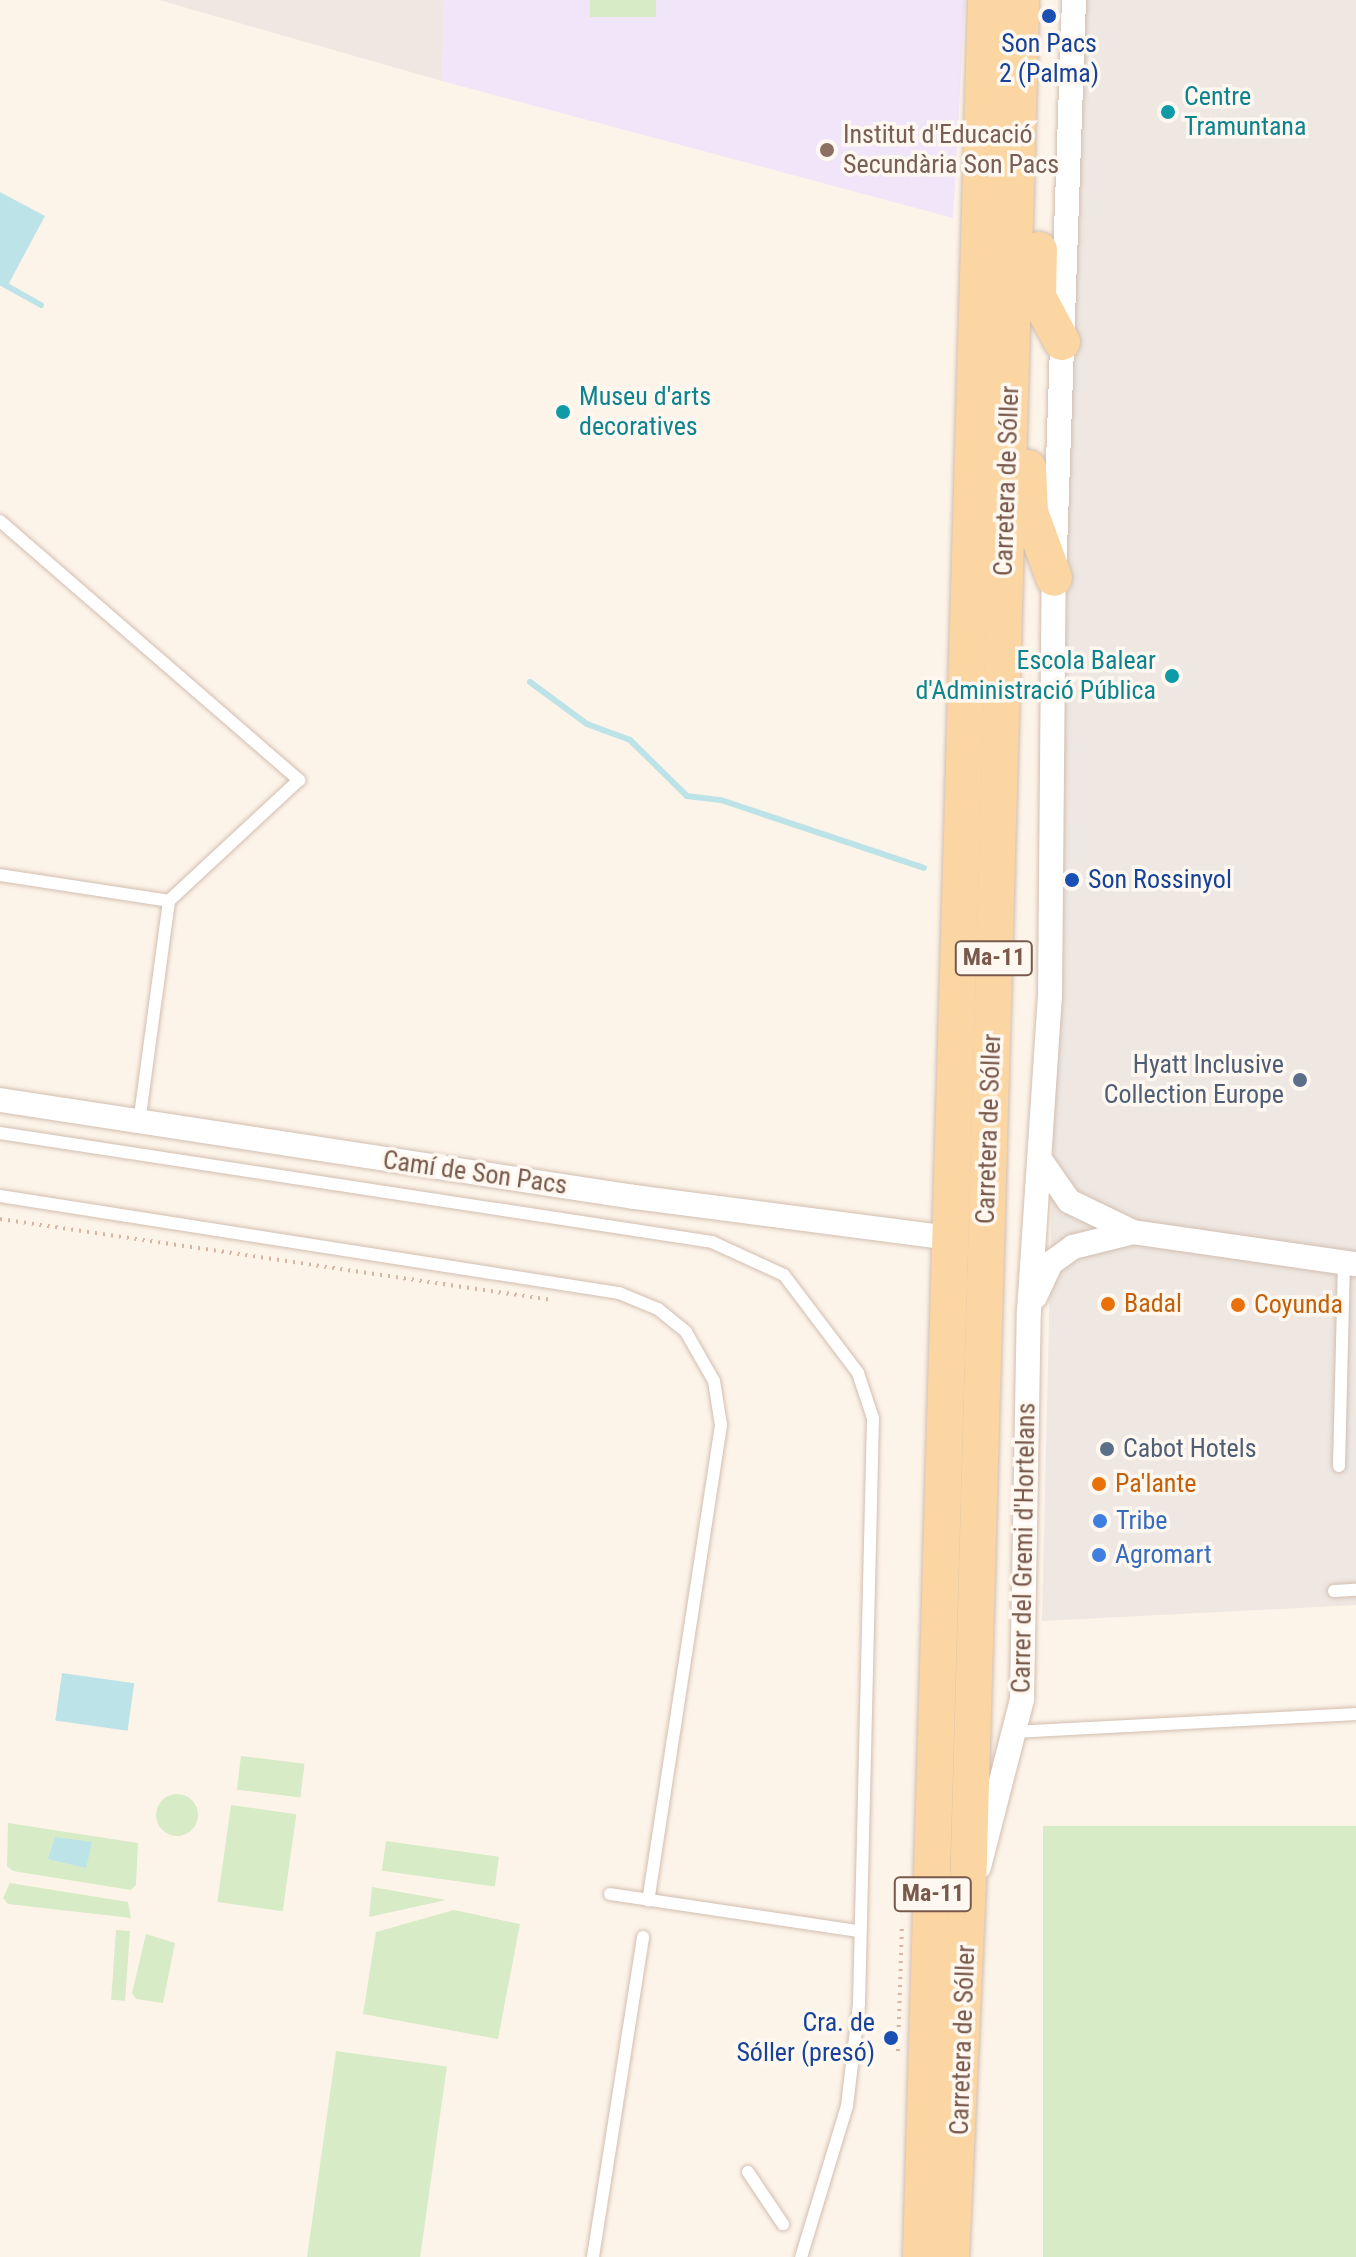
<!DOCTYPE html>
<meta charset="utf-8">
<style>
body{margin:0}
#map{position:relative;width:1356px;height:2257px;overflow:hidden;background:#fdf4e9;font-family:"Roboto Condensed",sans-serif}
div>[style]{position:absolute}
.industrial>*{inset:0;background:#eee7e2}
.education>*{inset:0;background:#f1e5f9}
.green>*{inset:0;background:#d7ebc6;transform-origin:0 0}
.round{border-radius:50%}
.water>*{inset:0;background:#bce3e7;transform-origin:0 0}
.stream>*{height:6px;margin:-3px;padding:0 3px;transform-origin:3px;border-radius:3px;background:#bce3e7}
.path>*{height:4px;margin-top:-2px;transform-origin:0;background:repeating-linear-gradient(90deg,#d8b5a2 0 2px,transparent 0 8px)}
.roads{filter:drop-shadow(0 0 2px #d2beb0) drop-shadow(0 0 2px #d2beb0)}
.lane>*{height:12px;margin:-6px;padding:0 6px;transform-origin:6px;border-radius:6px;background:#fff}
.street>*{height:24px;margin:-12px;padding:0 12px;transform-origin:12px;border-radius:12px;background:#fff}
.primary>*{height:36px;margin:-18px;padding:0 18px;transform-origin:18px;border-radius:18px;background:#fbd6a2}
.dots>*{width:22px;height:22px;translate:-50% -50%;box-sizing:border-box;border:4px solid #fff8f0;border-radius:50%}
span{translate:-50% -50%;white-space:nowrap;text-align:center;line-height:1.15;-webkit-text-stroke:7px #fff8f0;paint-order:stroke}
.shield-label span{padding:2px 6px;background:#fff8f0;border:2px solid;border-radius:6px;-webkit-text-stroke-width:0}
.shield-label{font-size:24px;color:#78594c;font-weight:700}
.transit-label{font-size:26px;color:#164399}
.left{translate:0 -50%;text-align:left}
.right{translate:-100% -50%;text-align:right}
.culture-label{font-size:26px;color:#0d838f}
.education-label{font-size:26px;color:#785e54}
.street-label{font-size:26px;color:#78594c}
.service-label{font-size:26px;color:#4e5e75}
.food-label{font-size:26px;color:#c56008}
.shop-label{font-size:26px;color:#366cbe}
</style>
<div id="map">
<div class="industrial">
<i style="clip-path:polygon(159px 0,444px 0,442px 81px)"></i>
<i style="clip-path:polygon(1068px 0,1356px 0,1356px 1605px,1042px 1621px,1071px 376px)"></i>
</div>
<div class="education">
<i style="clip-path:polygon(444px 0,965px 0,953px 218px,442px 81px)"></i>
</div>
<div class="green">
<i style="left:590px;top:0;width:66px;height:17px"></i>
<i style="left:241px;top:1756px;width:64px;height:34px;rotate:7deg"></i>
<i class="round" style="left:156px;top:1794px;width:42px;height:42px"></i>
<i style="left:231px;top:1805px;width:66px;height:98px;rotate:8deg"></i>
<i style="clip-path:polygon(8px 1823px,138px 1843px,136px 1885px,131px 1890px,13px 1871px,7px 1866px)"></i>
<i style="left:1356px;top:1826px;width:431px;height:313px;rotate:90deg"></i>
<i style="left:386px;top:1841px;width:114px;height:30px;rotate:8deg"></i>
<i style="clip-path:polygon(10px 1883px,128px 1902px,131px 1918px,8px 1904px,3px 1898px)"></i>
<i style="clip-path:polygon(372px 1887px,446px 1900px,369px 1917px)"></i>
<i style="clip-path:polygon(454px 1910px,520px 1924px,498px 2039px,363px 2014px,376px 1932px)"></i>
<i style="left:116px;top:1930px;width:14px;height:70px;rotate:4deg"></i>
<i style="clip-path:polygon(146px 1934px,175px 1943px,163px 2003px,136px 1999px,132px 1993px)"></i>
<i style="left:336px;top:2051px;width:112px;height:209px;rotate:8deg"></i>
</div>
<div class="water">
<i style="clip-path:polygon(0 192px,45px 216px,8px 285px,0 280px)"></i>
<i style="left:62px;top:1673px;width:73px;height:48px;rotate:8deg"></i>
<i style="clip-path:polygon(55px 1837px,92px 1842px,86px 1868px,48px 1859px)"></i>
</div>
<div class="stream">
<i style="left:0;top:282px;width:47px;rotate:29.3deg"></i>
<i style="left:530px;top:682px;width:71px;rotate:36.4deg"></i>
<i style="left:587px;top:724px;width:46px;rotate:20.4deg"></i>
<i style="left:630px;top:740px;width:80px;rotate:44.5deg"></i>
<i style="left:687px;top:796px;width:34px;rotate:7deg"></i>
<i style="left:721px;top:800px;width:214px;rotate:18.5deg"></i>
</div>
<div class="path">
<i style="left:0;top:1219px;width:558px;rotate:8.35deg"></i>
<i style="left:898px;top:2051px;width:126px;rotate:-88.2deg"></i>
</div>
<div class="roads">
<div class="lane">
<i style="left:0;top:521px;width:396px;rotate:40.9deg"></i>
<i style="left:299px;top:780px;width:178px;rotate:137.1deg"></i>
<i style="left:169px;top:901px;width:223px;rotate:97.7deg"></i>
<i style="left:0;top:875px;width:171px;rotate:8.7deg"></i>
<i style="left:0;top:1133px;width:720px;rotate:8.7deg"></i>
<i style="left:712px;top:1242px;width:79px;rotate:24.6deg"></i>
<i style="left:784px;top:1275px;width:123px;rotate:52.9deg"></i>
<i style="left:858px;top:1373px;width:47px;rotate:71.6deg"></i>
<i style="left:873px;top:1418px;width:586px;rotate:91.37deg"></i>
<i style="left:859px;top:2004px;width:103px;rotate:96.7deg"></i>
<i style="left:847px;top:2106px;width:158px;rotate:106.9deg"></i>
<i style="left:0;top:1196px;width:627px;rotate:8.91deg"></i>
<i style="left:619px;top:1293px;width:42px;rotate:22.3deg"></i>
<i style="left:658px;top:1309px;width:36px;rotate:39deg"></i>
<i style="left:686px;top:1332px;width:56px;rotate:60.3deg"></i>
<i style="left:714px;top:1381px;width:45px;rotate:81deg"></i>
<i style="left:721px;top:1425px;width:481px;rotate:98.7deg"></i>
<i style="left:1339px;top:1466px;width:204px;rotate:-88.6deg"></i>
<i style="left:1334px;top:1591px;width:22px;rotate:-3deg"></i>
<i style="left:1014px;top:1732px;width:342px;rotate:-3deg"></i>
<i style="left:610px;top:1894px;width:252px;rotate:8.5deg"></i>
<i style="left:748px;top:2172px;width:63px;rotate:56.1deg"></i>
<i style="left:593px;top:2257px;width:324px;rotate:-81.1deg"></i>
</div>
<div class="street">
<i style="left:0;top:1100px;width:641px;rotate:8.7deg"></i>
<i style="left:634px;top:1197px;width:319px;rotate:7.4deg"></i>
<i style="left:1133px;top:1232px;width:225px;rotate:8.2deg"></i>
<i style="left:1035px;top:1297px;width:38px;rotate:-65deg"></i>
<i style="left:1051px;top:1263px;width:27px;rotate:-36deg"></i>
<i style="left:1073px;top:1247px;width:62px;rotate:-14deg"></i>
<i style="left:1133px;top:1232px;width:71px;rotate:-154.2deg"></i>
<i style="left:1069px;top:1201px;width:52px;rotate:-124.9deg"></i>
<i style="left:979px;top:1867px;width:173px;rotate:-75.6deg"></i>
<i style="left:1022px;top:1699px;width:388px;rotate:-89deg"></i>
<i style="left:1029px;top:1311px;width:315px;rotate:-86.2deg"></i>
<i style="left:1050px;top:997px;width:419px;rotate:-89.5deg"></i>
<i style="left:1054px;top:578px;width:578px;rotate:-88.02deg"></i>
</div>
<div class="primary">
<i style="left:1039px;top:250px;width:47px;rotate:91.2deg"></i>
<i style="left:1038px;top:297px;width:51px;rotate:61.9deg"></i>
<i style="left:1028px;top:468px;width:44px;rotate:87.4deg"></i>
<i style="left:1030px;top:512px;width:70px;rotate:70deg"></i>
<i style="left:921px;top:2257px;width:2258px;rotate:-88.35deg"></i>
<i style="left:951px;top:2257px;width:403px;rotate:-87.4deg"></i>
<i style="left:969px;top:1854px;width:1855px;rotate:-88.39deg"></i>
</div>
</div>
<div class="dots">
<i style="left:1049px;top:16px;background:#1a4fb4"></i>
<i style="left:1168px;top:112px;background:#0f9aa8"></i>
<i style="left:827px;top:150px;background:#8d6e63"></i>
<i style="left:563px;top:412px;background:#0f9aa8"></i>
<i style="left:1172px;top:676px;background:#0f9aa8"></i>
<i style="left:1072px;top:880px;background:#1a4fb4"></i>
<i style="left:1300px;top:1080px;background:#5c6f8a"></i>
<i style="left:1108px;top:1304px;background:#e8710a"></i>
<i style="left:1238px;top:1305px;background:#e8710a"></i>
<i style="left:1107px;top:1449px;background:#5c6f8a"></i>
<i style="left:1099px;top:1484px;background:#e8710a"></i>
<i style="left:1100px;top:1521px;background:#3f7fe0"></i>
<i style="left:1099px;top:1555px;background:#3f7fe0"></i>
<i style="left:891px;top:2038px;background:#1a4fb4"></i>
</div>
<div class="shield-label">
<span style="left:994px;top:958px">Ma-11</span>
<span style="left:933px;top:1894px">Ma-11</span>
</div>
<div class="transit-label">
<span style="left:1049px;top:59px">Son Pacs<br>2 (Palma)</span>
<span class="left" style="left:1088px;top:880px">Son Rossinyol</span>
<span class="right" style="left:875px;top:2038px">Cra. de<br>Sóller (presó)</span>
</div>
<div class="culture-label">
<span class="left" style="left:1184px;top:112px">Centre<br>Tramuntana</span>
<span class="left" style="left:579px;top:412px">Museu d'arts<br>decoratives</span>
<span class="right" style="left:1156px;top:676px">Escola Balear<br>d'Administració Pública</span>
</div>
<div class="education-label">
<span class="left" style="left:843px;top:150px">Institut d'Educació<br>Secundària Son Pacs</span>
</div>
<div class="street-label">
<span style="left:1007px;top:481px;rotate:-88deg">Carretera de Sóller</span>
<span style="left:989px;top:1129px;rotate:-88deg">Carretera de Sóller</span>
<span style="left:475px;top:1173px;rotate:8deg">Camí de Son Pacs</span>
<span style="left:1024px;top:1548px;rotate:-89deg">Carrer del Gremi d'Hortelans</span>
<span style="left:963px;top:2040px;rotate:-88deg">Carretera de Sóller</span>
</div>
<div class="service-label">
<span class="right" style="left:1284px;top:1080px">Hyatt Inclusive<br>Collection Europe</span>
<span class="left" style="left:1123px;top:1449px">Cabot Hotels</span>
</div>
<div class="food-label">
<span class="left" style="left:1124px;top:1304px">Badal</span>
<span class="left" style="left:1254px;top:1305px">Coyunda</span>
<span class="left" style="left:1115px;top:1484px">Pa'lante</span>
</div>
<div class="shop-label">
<span class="left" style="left:1116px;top:1521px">Tribe</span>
<span class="left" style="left:1115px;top:1555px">Agromart</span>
</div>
</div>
